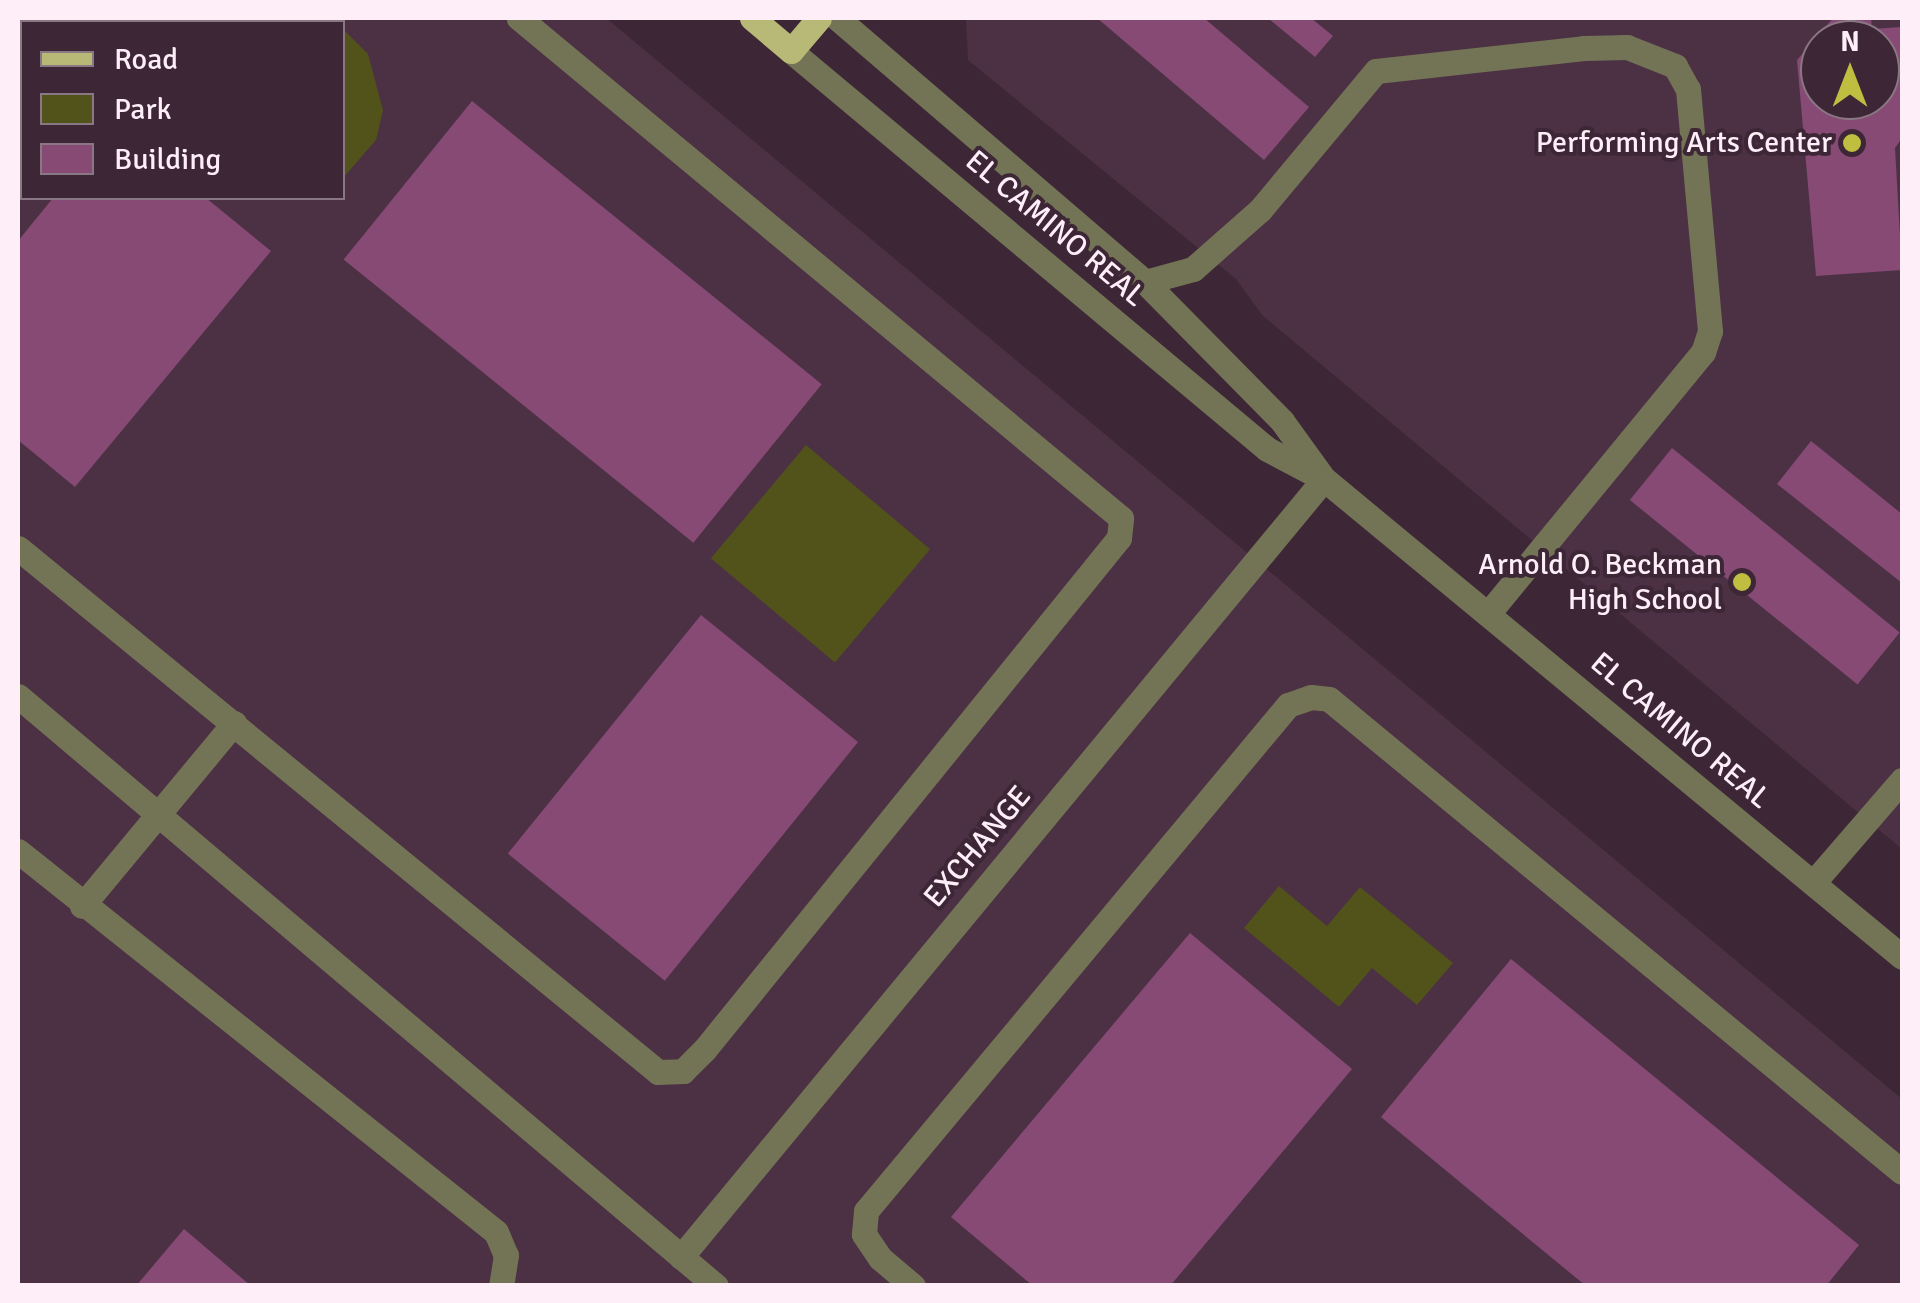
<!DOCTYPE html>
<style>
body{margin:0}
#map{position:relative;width:1920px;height:1303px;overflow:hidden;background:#3d2736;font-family:Signika,sans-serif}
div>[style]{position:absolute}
.built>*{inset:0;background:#4c3144}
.green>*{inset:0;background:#52521b;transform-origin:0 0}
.building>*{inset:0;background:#874a75;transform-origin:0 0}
.minor>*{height:25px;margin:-12.5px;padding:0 12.5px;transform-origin:12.5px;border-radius:12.5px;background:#737455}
.major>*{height:25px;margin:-12.5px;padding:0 12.5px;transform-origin:12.5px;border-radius:12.5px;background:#b8b977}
.dots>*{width:28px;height:28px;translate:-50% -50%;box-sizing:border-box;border:5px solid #3d2736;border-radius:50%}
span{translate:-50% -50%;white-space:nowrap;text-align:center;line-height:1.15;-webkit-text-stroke:8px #3d2736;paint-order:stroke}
.poi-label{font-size:30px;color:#fdeef8}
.right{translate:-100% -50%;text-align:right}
.street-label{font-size:30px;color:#fdeef8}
.frame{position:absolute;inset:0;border:20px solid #fdeef8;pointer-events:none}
.legend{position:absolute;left:20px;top:20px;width:325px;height:180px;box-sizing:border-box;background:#3d2736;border:2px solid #8a7784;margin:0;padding:12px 18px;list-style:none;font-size:30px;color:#fdeef8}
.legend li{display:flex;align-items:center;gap:20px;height:50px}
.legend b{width:50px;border:2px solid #8a7784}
.north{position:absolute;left:1800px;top:20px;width:100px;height:100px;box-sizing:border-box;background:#3d2736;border:2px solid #8a7784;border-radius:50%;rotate:0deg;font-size:28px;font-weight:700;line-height:40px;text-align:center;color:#fdeef8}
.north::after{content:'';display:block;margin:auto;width:35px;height:45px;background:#bfbe41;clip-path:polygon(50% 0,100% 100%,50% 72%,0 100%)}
</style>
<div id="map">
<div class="built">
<i style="clip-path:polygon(evenodd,18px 18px,606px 18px,1902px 1099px,1902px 1285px,18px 1285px,18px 18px,22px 22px,342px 22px,342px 198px,22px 198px,22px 22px)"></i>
<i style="clip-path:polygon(evenodd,966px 18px,1902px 18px,1902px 849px,1262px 315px,1236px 279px,968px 60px,966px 18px,1820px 40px,1880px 40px,1880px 100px,1820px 100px,1820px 40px)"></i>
</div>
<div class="green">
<i style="clip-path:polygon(343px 29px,368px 54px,383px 110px,376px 140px,343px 178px)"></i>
<i style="left:806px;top:445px;width:162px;height:148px;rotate:40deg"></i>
<i style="clip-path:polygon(1279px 886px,1327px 926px,1360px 887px,1453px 963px,1417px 1005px,1372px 968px,1339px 1007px,1244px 928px)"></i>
</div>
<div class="building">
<i style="clip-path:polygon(1097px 18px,1204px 18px,1309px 107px,1264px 160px)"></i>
<i style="clip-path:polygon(1268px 18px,1311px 18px,1333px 36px,1315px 57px)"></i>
<i style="clip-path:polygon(evenodd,1833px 18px,1871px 18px,1872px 29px,1902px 27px,1902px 138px,1895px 148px,1902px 270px,1816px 276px,1797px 60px,1833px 18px,1820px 40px,1880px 40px,1880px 100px,1820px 100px,1820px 40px)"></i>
<i style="left:472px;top:101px;width:450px;height:204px;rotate:39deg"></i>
<i style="clip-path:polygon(53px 198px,206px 198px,271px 251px,75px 487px,18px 440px,18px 241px)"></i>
<i style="clip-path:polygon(1811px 441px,1902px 514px,1902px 583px,1777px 484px)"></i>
<i style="left:1672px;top:448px;width:293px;height:67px;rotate:39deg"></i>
<i style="left:701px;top:615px;width:202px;height:307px;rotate:39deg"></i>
<i style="clip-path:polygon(1190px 933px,1352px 1069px,1170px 1286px,1033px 1286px,951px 1217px)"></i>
<i style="clip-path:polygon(1511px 959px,1859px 1245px,1826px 1286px,1586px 1286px,1381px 1117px)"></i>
<i style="clip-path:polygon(184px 1229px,251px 1286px,136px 1286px)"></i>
</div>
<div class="minor">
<i style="left:837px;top:18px;width:406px;rotate:40.6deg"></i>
<i style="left:1145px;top:282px;width:195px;rotate:45.4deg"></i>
<i style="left:1282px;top:421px;width:67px;rotate:54.2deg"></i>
<i style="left:92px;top:22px;width:6px;rotate:-45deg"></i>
<i style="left:791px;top:51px;width:620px;rotate:39.9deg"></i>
<i style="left:1267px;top:449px;width:64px;rotate:27.8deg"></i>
<i style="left:1324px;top:479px;width:750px;rotate:39.59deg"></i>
<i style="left:18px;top:114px;width:7px;rotate:-56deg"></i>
<i style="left:1145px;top:282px;width:50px;rotate:-15.2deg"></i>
<i style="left:1193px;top:269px;width:89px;rotate:-41.4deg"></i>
<i style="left:1260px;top:210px;width:181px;rotate:-50.2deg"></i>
<i style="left:1376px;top:71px;width:209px;rotate:-6.3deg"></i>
<i style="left:1584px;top:48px;width:43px;rotate:-1.3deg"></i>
<i style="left:1627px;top:47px;width:52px;rotate:21.6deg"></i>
<i style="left:1675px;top:66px;width:26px;rotate:61deg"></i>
<i style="left:1688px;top:89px;width:243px;rotate:84.8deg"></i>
<i style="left:1710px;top:331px;width:22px;rotate:108deg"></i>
<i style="left:1703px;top:352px;width:339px;rotate:129.4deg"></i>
<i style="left:18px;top:548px;width:827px;rotate:39.31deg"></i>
<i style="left:658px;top:1072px;width:25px;rotate:-2deg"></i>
<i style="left:683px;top:1071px;width:31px;rotate:-45deg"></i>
<i style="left:705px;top:1049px;width:658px;rotate:-50.99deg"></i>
<i style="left:1119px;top:538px;width:20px;rotate:-84deg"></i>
<i style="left:1121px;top:518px;width:783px;rotate:-140.29deg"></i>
<i style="left:18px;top:696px;width:914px;rotate:40.21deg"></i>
<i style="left:18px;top:851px;width:611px;rotate:38.56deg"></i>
<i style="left:496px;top:1232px;width:25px;rotate:67deg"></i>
<i style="left:506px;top:1255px;width:31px;rotate:99deg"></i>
<i style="left:1813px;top:883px;width:136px;rotate:-49.2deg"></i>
<i style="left:82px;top:906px;width:238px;rotate:-50.3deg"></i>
<i style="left:681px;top:1257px;width:1009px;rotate:-50.43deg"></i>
<i style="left:913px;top:1286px;width:43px;rotate:-139.7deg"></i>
<i style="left:880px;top:1258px;width:29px;rotate:-124deg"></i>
<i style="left:864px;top:1234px;width:23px;rotate:-85deg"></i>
<i style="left:866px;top:1211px;width:659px;rotate:-50.17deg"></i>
<i style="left:1288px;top:705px;width:24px;rotate:-19deg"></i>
<i style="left:1311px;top:697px;width:18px;rotate:6deg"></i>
<i style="left:1329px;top:699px;width:743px;rotate:39.54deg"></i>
</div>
<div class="major">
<i style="left:752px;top:18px;width:51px;rotate:40.2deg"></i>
<i style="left:791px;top:51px;width:43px;rotate:-49.7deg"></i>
</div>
<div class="dots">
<i style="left:1852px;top:143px;background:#bfbe41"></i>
<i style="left:1742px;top:582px;background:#bfbe41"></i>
</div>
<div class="poi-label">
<span class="right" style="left:1832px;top:143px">Performing Arts Center</span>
<span class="right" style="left:1722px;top:582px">Arnold O. Beckman<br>High School</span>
</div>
<div class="street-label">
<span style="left:1055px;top:229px;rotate:40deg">EL CAMINO REAL</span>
<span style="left:1680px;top:731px;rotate:40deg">EL CAMINO REAL</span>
<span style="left:978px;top:847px;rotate:-50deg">EXCHANGE</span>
</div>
<div class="frame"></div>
<ul class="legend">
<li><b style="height:12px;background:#b8b977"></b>Road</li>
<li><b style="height:28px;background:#52521b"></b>Park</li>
<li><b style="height:28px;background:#874a75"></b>Building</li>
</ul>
<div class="north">N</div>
</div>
